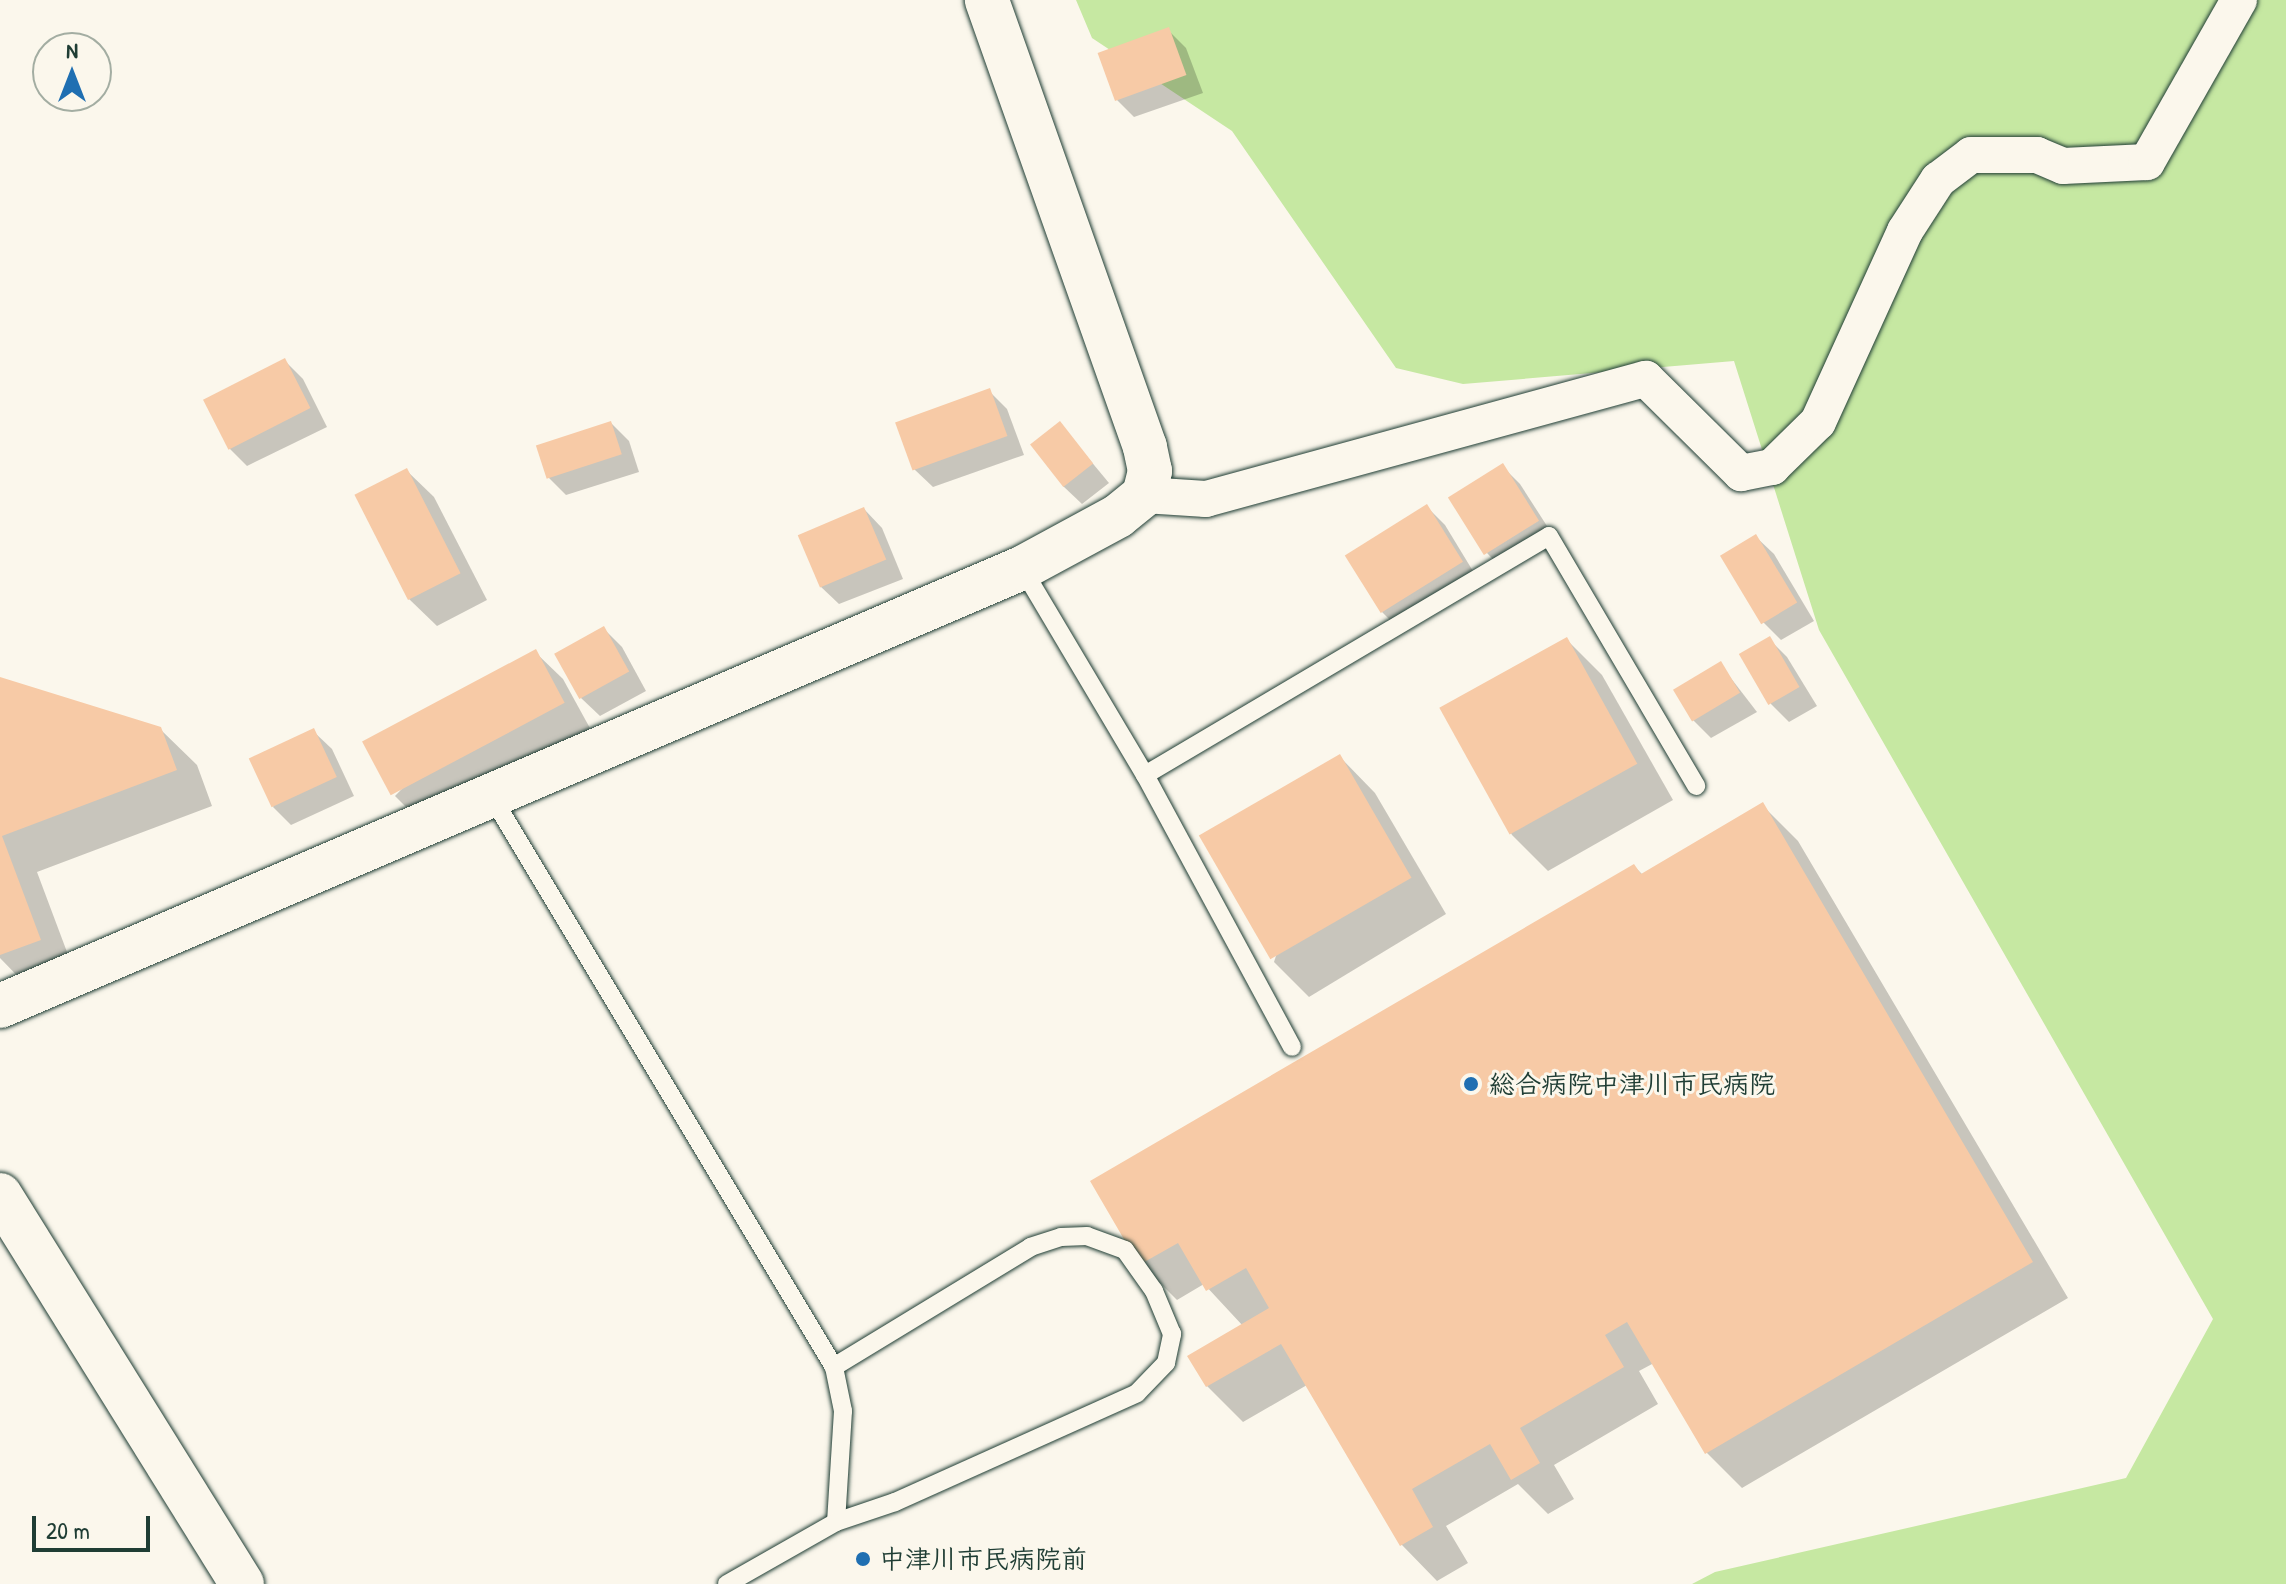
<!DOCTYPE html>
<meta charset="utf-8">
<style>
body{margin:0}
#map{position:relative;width:2286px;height:1584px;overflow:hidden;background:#fbf7ec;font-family:"Patrick Hand","Klee One",sans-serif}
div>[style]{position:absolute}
.green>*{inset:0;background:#c6e8a2}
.shadow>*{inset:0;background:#0003}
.building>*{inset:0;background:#f7caa6;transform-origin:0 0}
.roads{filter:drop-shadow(0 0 2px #1f3d34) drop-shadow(0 0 2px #1f3d34)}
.lane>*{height:18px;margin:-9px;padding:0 9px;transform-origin:9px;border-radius:9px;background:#fbf7ec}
.street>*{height:36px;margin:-18px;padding:0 18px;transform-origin:18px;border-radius:18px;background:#fbf7ec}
.secondary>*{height:44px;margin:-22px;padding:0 22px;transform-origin:22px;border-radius:22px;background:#fbf7ec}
.dots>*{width:22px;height:22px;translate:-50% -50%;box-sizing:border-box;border:4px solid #fbf7ec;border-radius:50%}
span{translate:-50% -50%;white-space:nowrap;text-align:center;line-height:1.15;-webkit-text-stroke:6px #fbf7ec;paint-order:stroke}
.poi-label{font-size:26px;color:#1f3d34;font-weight:700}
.left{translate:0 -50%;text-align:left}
.north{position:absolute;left:32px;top:32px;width:80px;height:80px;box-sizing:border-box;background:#fbf7ec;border:2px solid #a3ada2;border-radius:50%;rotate:0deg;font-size:22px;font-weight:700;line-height:32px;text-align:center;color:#1f3d34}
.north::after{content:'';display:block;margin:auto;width:28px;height:36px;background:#1f6fb2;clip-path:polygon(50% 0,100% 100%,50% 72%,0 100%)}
.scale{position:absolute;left:32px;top:1516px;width:118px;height:36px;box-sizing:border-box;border:4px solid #1f3d34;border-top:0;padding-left:10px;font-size:24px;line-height:28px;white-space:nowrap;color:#1f3d34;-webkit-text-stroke:6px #fbf7ec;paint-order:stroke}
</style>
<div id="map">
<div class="green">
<i style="clip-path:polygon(1076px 0,2286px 0,2286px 1584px,1692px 1584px,1715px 1572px,2126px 1478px,2213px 1319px,1819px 630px,1734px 361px,1463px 384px,1396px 368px,1232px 131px,1092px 38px)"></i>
</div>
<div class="shadow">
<i style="clip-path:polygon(1168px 30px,1186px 48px,1203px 93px,1134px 117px,1116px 99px)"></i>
<i style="clip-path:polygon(285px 361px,303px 379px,327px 427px,247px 466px,229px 448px)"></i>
<i style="clip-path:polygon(989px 391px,1007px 409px,1024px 455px,933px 487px,914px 469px)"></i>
<i style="clip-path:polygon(611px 423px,629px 441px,639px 472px,566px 495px,548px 477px)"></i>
<i style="clip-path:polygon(1060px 424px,1109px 483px,1082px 504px,1063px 486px)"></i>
<i style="clip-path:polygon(1502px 466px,1520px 484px,1556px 540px,1505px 572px,1487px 553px)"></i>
<i style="clip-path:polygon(406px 470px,434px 497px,487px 600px,437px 626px,409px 599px)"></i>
<i style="clip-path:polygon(1426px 506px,1445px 525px,1479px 581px,1400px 630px,1382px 612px)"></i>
<i style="clip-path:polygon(864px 509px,882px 528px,903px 579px,839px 604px,820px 586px)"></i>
<i style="clip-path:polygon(1755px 536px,1774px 554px,1814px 621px,1781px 640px,1763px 622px)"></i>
<i style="clip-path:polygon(603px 628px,622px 647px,646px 691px,600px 716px,581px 698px)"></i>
<i style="clip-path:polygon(1566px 639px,1602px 675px,1673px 800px,1548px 871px,1512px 835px,1442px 709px)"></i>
<i style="clip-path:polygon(1769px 639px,1787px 657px,1817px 706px,1789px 722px,1771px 704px)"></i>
<i style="clip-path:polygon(535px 652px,563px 679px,591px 730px,422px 823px,395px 796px)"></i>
<i style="clip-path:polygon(1720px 664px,1757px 712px,1711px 738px,1693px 720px)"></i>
<i style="clip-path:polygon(0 679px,160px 729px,197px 765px,212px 806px,37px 872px,76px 976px,33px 992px,0 958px)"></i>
<i style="clip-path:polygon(313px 731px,332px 749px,354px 796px,291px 825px,273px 807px)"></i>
<i style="clip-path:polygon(1340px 757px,1375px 793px,1446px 914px,1309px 997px,1274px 962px)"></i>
<i style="clip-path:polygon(1762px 805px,1798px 841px,2068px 1298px,1742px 1488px,1706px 1452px,1654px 1363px,1639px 1371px,1658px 1404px,1554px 1465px,1574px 1499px,1548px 1514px,1518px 1484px,1446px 1526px,1468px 1563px,1437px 1581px,1402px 1545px,1307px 1385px,1243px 1422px,1207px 1386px,1243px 1326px,1204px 1284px,1177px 1300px,1141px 1264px,1634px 866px,1643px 875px)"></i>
</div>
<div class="building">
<i style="left:1169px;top:27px;width:51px;height:76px;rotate:70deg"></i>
<i style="left:285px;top:358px;width:56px;height:92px;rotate:63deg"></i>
<i style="left:990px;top:388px;width:51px;height:101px;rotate:70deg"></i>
<i style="left:611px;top:421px;width:35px;height:79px;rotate:72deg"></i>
<i style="left:1060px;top:421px;width:54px;height:38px;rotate:52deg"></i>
<i style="left:1503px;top:463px;width:68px;height:65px;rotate:58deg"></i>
<i style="left:407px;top:468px;width:118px;height:59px;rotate:63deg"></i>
<i style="left:1427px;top:504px;width:68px;height:97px;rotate:58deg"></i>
<i style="left:864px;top:507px;width:57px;height:72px;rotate:67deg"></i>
<i style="left:1756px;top:534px;width:80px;height:42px;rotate:59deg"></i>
<i style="left:604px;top:626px;width:52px;height:57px;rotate:61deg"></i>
<i style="left:1770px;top:636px;width:59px;height:36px;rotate:60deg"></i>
<i style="left:1567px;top:637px;width:145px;height:146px;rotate:61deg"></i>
<i style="left:536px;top:649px;width:61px;height:197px;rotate:62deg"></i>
<i style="left:1721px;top:661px;width:37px;height:56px;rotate:59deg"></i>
<i style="clip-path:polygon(0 677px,161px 727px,177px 770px,2px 836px,41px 940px,0 955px)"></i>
<i style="left:314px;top:728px;width:54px;height:72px;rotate:65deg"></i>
<i style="left:1340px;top:754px;width:143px;height:163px;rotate:60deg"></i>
<i style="clip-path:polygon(1763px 802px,2033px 1262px,1705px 1454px,1627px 1322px,1605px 1335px,1624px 1367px,1520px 1428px,1540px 1463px,1511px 1480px,1490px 1444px,1412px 1489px,1433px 1527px,1400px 1546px,1281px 1344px,1206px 1387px,1187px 1356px,1269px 1308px,1246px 1268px,1206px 1291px,1178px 1243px,1139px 1265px,1090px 1181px,1634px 864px,1641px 874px)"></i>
</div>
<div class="roads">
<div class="lane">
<i style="left:1022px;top:568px;width:241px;rotate:59.3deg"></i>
<i style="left:1145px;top:775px;width:309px;rotate:61.6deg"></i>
<i style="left:1145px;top:775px;width:469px;rotate:-30.6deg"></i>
<i style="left:1549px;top:536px;width:290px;rotate:59.5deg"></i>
<i style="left:492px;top:797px;width:665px;rotate:59.04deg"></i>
<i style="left:834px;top:1367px;width:45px;rotate:78.4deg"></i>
<i style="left:843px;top:1411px;width:111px;rotate:93.6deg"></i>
<i style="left:727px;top:1584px;width:125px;rotate:-29.6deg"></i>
<i style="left:836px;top:1522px;width:62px;rotate:-18.7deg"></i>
<i style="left:895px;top:1502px;width:265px;rotate:-24.2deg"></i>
<i style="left:1137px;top:1393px;width:42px;rotate:-46deg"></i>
<i style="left:1166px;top:1363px;width:30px;rotate:-78deg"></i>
<i style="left:1172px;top:1334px;width:47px;rotate:-112.7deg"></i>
<i style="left:1154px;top:1291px;width:50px;rotate:-125.3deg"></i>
<i style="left:1125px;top:1250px;width:40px;rotate:-159.8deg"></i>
<i style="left:1087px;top:1236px;width:26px;rotate:178deg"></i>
<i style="left:1061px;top:1237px;width:32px;rotate:162deg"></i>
<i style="left:1031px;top:1247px;width:231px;rotate:148.7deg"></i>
</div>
<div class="street">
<i style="left:1144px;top:495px;width:62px;rotate:3.7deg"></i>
<i style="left:1206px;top:499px;width:456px;rotate:-15.3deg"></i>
<i style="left:1646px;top:379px;width:134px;rotate:44.7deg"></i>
<i style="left:1741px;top:473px;width:32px;rotate:-11deg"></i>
<i style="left:1772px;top:467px;width:64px;rotate:-44.4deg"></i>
<i style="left:1818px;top:422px;width:210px;rotate:-65.5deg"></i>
<i style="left:1905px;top:231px;width:61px;rotate:-57.1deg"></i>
<i style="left:1938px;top:180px;width:41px;rotate:-37.1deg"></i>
<i style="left:1971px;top:155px;width:66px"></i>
<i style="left:2037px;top:155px;width:28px;rotate:23deg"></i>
<i style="left:2063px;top:166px;width:84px;rotate:-2.7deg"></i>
<i style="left:2147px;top:162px;width:186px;rotate:-60.4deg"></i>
</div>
<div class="secondary">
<i style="left:0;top:1006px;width:1112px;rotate:-23.2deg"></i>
<i style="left:1022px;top:568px;width:109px;rotate:-28.4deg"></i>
<i style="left:1118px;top:516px;width:33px;rotate:-39deg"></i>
<i style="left:1144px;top:495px;width:25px;rotate:-76deg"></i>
<i style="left:1150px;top:471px;width:25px;rotate:-102deg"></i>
<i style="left:1145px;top:447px;width:474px;rotate:-109.5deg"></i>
<i style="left:0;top:1195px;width:458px;rotate:58.1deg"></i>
</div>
</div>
<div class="dots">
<i style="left:1471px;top:1084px;background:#1f6fb2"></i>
<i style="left:863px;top:1559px;background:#1f6fb2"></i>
</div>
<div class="poi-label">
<span class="left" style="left:1489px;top:1084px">総合病院中津川市民病院</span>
<span class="left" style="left:879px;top:1559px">中津川市民病院前</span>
</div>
<div class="north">N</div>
<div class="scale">20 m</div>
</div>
